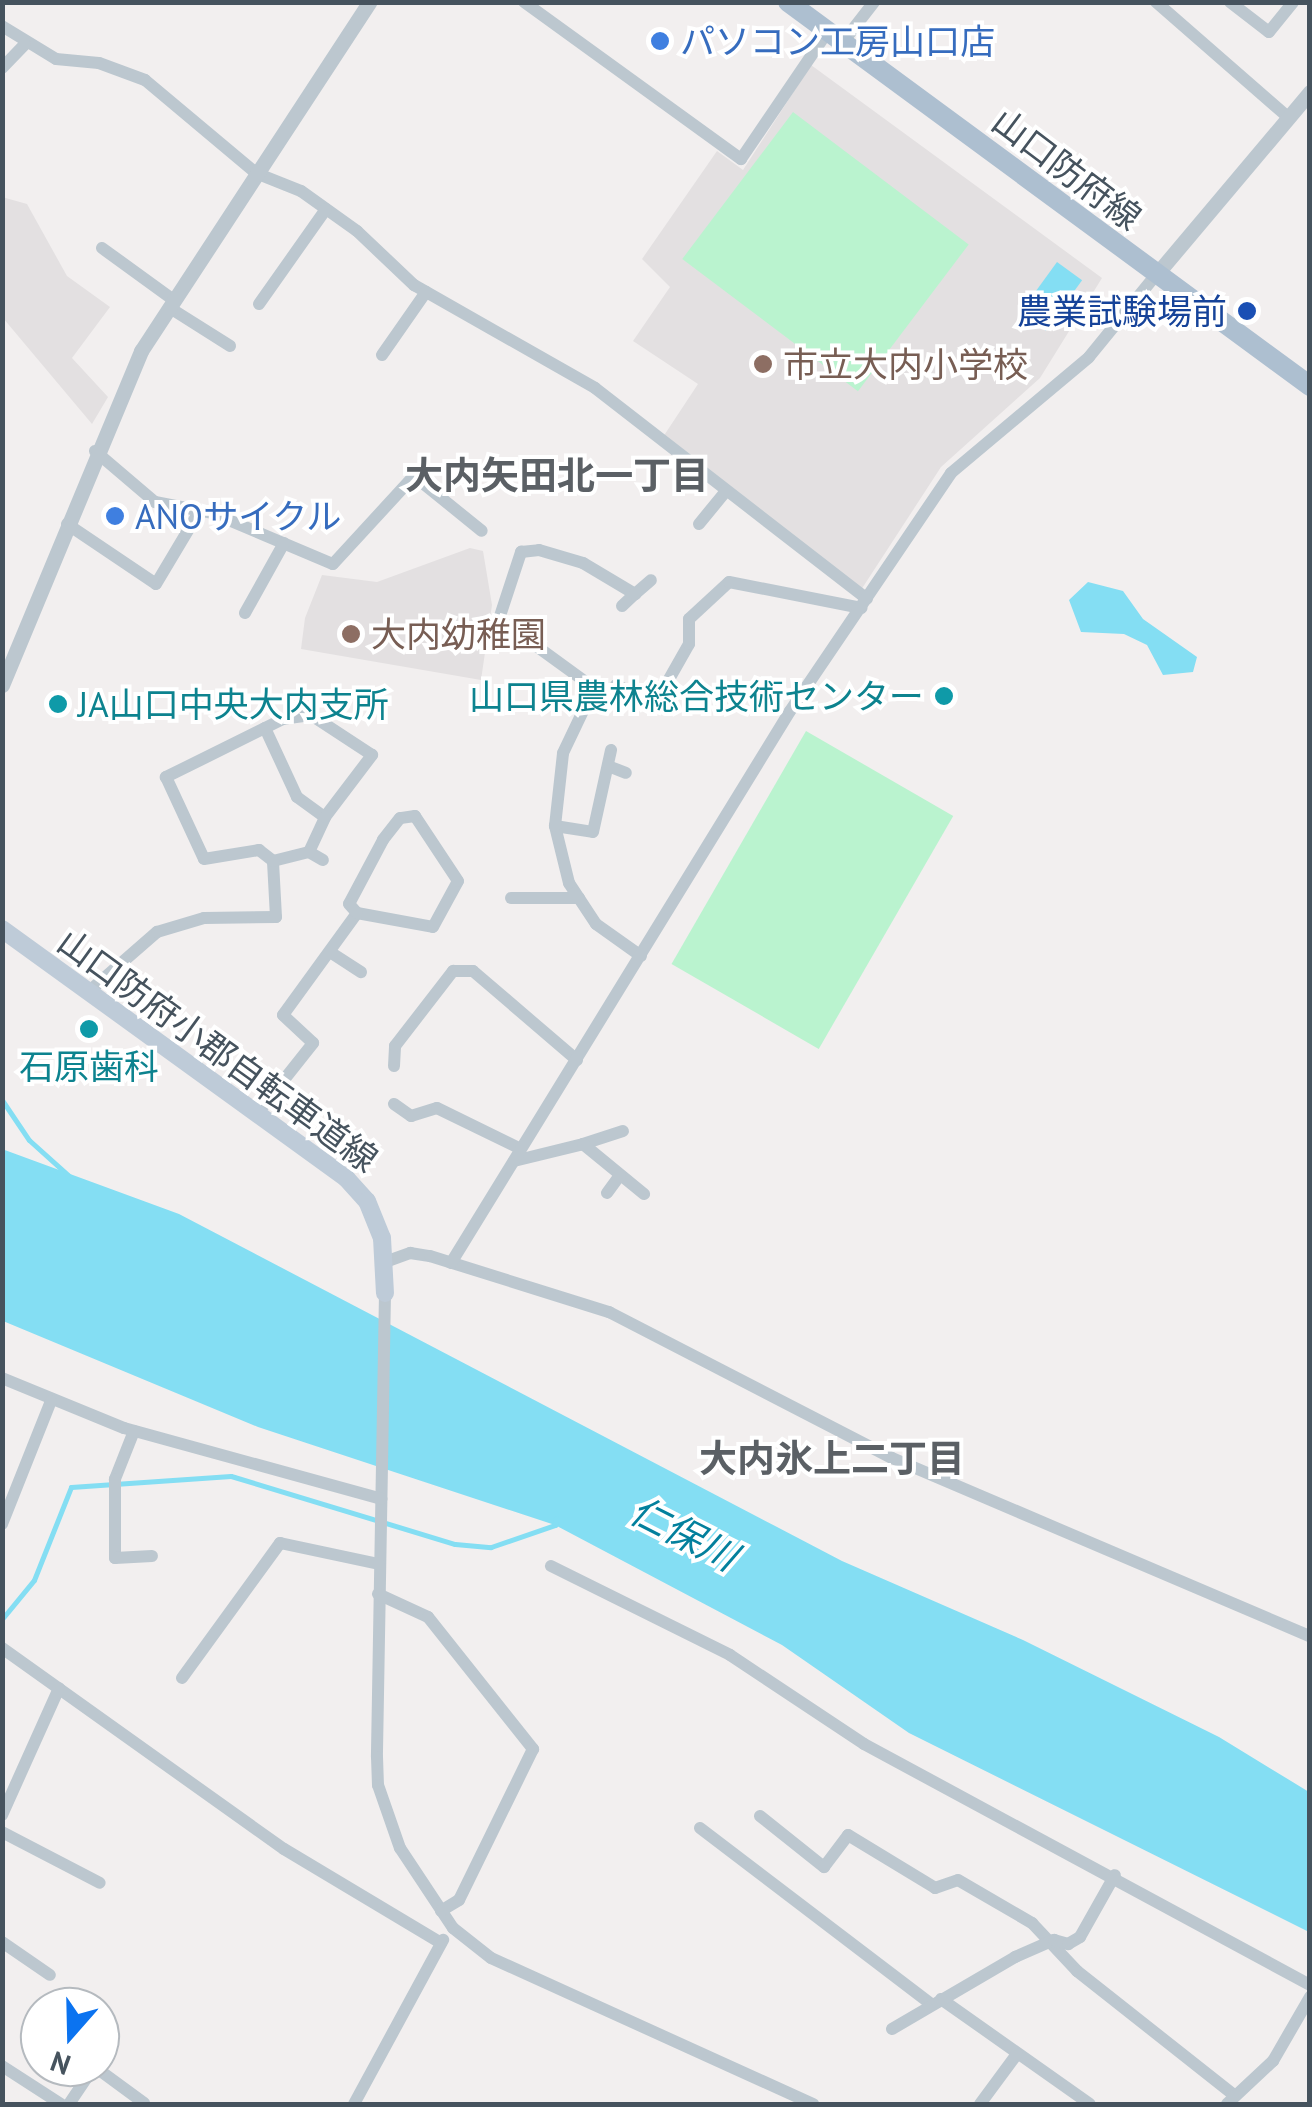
<!DOCTYPE html>
<meta charset="utf-8">
<style>
body{margin:0}
#map{position:relative;width:1312px;height:2107px;overflow:hidden;background:#f2efef;font-family:"PT Sans","Noto Sans JP",sans-serif}
div>[style]{position:absolute}
.education>*{inset:0;background:#e3e0e1}
.green>*{inset:0;background:#baf3cf;transform-origin:0 0}
.water>*{inset:0;background:#84def3;transform-origin:0 0}
.stream>*{height:5px;margin:-2.5px;padding:0 2.5px;transform-origin:2.5px;border-radius:2.5px;background:#84def3}
.minor>*{height:12px;margin:-6px;padding:0 6px;transform-origin:6px;border-radius:6px;background:#bcc7cf}
.tertiary>*{height:15px;margin:-7.5px;padding:0 7.5px;transform-origin:7.5px;border-radius:7.5px;background:#bcc7cf}
.secondary>*{height:18px;margin:-9px;padding:0 9px;transform-origin:9px;border-radius:9px;background:#becbd8}
.primary>*{height:20px;margin:-10px;padding:0 10px;transform-origin:10px;border-radius:10px;background:#adbfd0}
.dots>*{width:28px;height:28px;translate:-50% -50%;box-sizing:border-box;border:5px solid #fff;border-radius:50%}
span{translate:-50% -50%;white-space:nowrap;text-align:center;line-height:1.15;-webkit-text-stroke:8px #fff;paint-order:stroke}
.shop-label{font-size:35px;color:#366cbe}
.left{translate:0 -50%;text-align:left}
.street-label{font-size:35px;color:#46535e}
.transit-label{font-size:35px;color:#164399}
.right{translate:-100% -50%;text-align:right}
.education-label{font-size:35px;color:#785e54}
.culture-label{font-size:35px;color:#0d838f}
.neighbourhood-label{font-size:38px;color:#5b6065;font-weight:700}
.water-label{font-size:38px;color:#03809d;font-style:italic}
.frame{position:absolute;inset:0;border:5px solid #46535e;pointer-events:none}
.north{position:absolute;left:20px;top:1987px;width:100px;height:100px;box-sizing:border-box;background:#fff;border:2px solid #b5babf;border-radius:50%;rotate:200deg;font-size:28px;font-weight:700;line-height:40px;text-align:center;color:#46535e}
.north::after{content:'';display:block;margin:auto;width:35px;height:45px;background:#0b73f0;clip-path:polygon(50% 0,100% 100%,50% 72%,0 100%)}
</style>
<div id="map">
<div class="education">
<i style="clip-path:polygon(811px 65px,1102px 278px,1040px 378px,941px 467px,861px 590px,663px 437px,698px 384px,633px 341px,670px 287px,642px 259px,717px 151px,743px 170px)"></i>
<i style="clip-path:polygon(2px 197px,27px 204px,67px 276px,110px 307px,72px 358px,108px 397px,92px 424px,3px 318px)"></i>
<i style="clip-path:polygon(470px 548px,483px 551px,492px 605px,481px 680px,301px 649px,305px 618px,322px 575px,377px 582px)"></i>
</div>
<div class="green">
<i style="left:793px;top:112px;width:220px;height:184px;rotate:37deg"></i>
<i style="left:806px;top:731px;width:170px;height:269px;rotate:30deg"></i>
</div>
<div class="water">
<i style="left:1057px;top:262px;width:31px;height:62px;rotate:36deg"></i>
<i style="clip-path:polygon(1088px 582px,1123px 591px,1143px 619px,1197px 657px,1193px 672px,1163px 675px,1147px 645px,1124px 634px,1081px 632px,1069px 600px)"></i>
<i style="clip-path:polygon(2px 1149px,179px 1214px,842px 1561px,1023px 1640px,1219px 1737px,1309px 1792px,1309px 1932px,909px 1733px,782px 1645px,555px 1525px,258px 1427px,3px 1321px)"></i>
</div>
<div class="stream">
<i style="left:2px;top:1100px;width:48px;rotate:56deg"></i>
<i style="left:29px;top:1140px;width:54px;rotate:42deg"></i>
<i style="left:2px;top:1619px;width:50px;rotate:-50.6deg"></i>
<i style="left:34px;top:1580px;width:100px;rotate:-68.3deg"></i>
<i style="left:71px;top:1487px;width:160px;rotate:-3.9deg"></i>
<i style="left:231px;top:1476px;width:234px;rotate:16.9deg"></i>
<i style="left:455px;top:1544px;width:36px;rotate:5deg"></i>
<i style="left:491px;top:1547px;width:68px;rotate:-19deg"></i>
<i style="left:555px;top:1525px;width:7px;rotate:-82deg"></i>
</div>
<div class="minor">
<i style="left:524px;top:2px;width:268px;rotate:35.9deg"></i>
<i style="left:741px;top:159px;width:155px;rotate:-55.8deg"></i>
<i style="left:1156px;top:2px;width:175px;rotate:41.1deg"></i>
<i style="left:1230px;top:2px;width:49px;rotate:37.6deg"></i>
<i style="left:1269px;top:32px;width:38px;rotate:-51deg"></i>
<i style="left:2px;top:26px;width:63px;rotate:31.4deg"></i>
<i style="left:56px;top:59px;width:43px;rotate:5.3deg"></i>
<i style="left:99px;top:63px;width:49px;rotate:20.3deg"></i>
<i style="left:145px;top:80px;width:145px;rotate:40deg"></i>
<i style="left:256px;top:173px;width:48px;rotate:21.8deg"></i>
<i style="left:301px;top:191px;width:69px;rotate:35.5deg"></i>
<i style="left:357px;top:231px;width:79px;rotate:43.5deg"></i>
<i style="left:414px;top:285px;width:208px;rotate:29.6deg"></i>
<i style="left:595px;top:388px;width:344px;rotate:37.8deg"></i>
<i style="left:843px;top:42px;width:51px;rotate:-52.2deg"></i>
<i style="left:2px;top:68px;width:33px;rotate:-46deg"></i>
<i style="left:102px;top:248px;width:90px;rotate:36deg"></i>
<i style="left:259px;top:304px;width:116px;rotate:-54.8deg"></i>
<i style="left:170px;top:308px;width:71px;rotate:32.3deg"></i>
<i style="left:382px;top:355px;width:77px;rotate:-55.1deg"></i>
<i style="left:95px;top:451px;width:79px;rotate:40.4deg"></i>
<i style="left:155px;top:502px;width:58px;rotate:10.9deg"></i>
<i style="left:212px;top:513px;width:131px;rotate:22.9deg"></i>
<i style="left:333px;top:564px;width:120px;rotate:-47.4deg"></i>
<i style="left:414px;top:476px;width:87px;rotate:39deg"></i>
<i style="left:67px;top:524px;width:107px;rotate:34deg"></i>
<i style="left:156px;top:584px;width:84px;rotate:-59.2deg"></i>
<i style="left:699px;top:524px;width:43px;rotate:-50.7deg"></i>
<i style="left:622px;top:606px;width:18px;rotate:-43deg"></i>
<i style="left:245px;top:613px;width:80px;rotate:-60.9deg"></i>
<i style="left:616px;top:685px;width:43px;rotate:26deg"></i>
<i style="left:655px;top:704px;width:69px;rotate:-60.5deg"></i>
<i style="left:689px;top:644px;width:25px;rotate:-90deg"></i>
<i style="left:689px;top:619px;width:54px;rotate:-42.8deg"></i>
<i style="left:729px;top:582px;width:135px;rotate:11.1deg"></i>
<i style="left:265px;top:728px;width:76px;rotate:65.1deg"></i>
<i style="left:297px;top:797px;width:34px;rotate:36deg"></i>
<i style="left:608px;top:766px;width:19px;rotate:21deg"></i>
<i style="left:555px;top:826px;width:38px;rotate:9deg"></i>
<i style="left:593px;top:832px;width:84px;rotate:-77.6deg"></i>
<i style="left:309px;top:852px;width:16px;rotate:30deg"></i>
<i style="left:511px;top:898px;width:68px"></i>
<i style="left:330px;top:952px;width:37px;rotate:33deg"></i>
<i style="left:641px;top:956px;width:55px;rotate:-144.6deg"></i>
<i style="left:596px;top:924px;width:49px;rotate:-123.4deg"></i>
<i style="left:569px;top:883px;width:59px;rotate:-103.8deg"></i>
<i style="left:555px;top:826px;width:73px;rotate:-83.7deg"></i>
<i style="left:563px;top:753px;width:72px;rotate:-64.5deg"></i>
<i style="left:594px;top:688px;width:117px;rotate:-144deg"></i>
<i style="left:499px;top:619px;width:71px;rotate:-71.8deg"></i>
<i style="left:521px;top:552px;width:18px;rotate:-6deg"></i>
<i style="left:539px;top:550px;width:46px;rotate:16.5deg"></i>
<i style="left:583px;top:563px;width:61px;rotate:30.8deg"></i>
<i style="left:635px;top:594px;width:21px;rotate:-41deg"></i>
<i style="left:87px;top:993px;width:93px;rotate:-41.1deg"></i>
<i style="left:157px;top:932px;width:49px;rotate:-16.6deg"></i>
<i style="left:204px;top:918px;width:72px;rotate:-0.8deg"></i>
<i style="left:276px;top:917px;width:56px;rotate:-93.1deg"></i>
<i style="left:273px;top:861px;width:37px;rotate:-14deg"></i>
<i style="left:309px;top:852px;width:38px;rotate:-65deg"></i>
<i style="left:325px;top:817px;width:78px;rotate:-52.8deg"></i>
<i style="left:372px;top:755px;width:73px;rotate:-146.7deg"></i>
<i style="left:311px;top:715px;width:28px;rotate:172deg"></i>
<i style="left:283px;top:719px;width:131px;rotate:153.6deg"></i>
<i style="left:166px;top:777px;width:90px;rotate:65.1deg"></i>
<i style="left:204px;top:859px;width:56px;rotate:-9.3deg"></i>
<i style="left:259px;top:850px;width:18px;rotate:38deg"></i>
<i style="left:394px;top:1066px;width:20px;rotate:-87deg"></i>
<i style="left:395px;top:1046px;width:95px;rotate:-52.3deg"></i>
<i style="left:453px;top:971px;width:20px"></i>
<i style="left:473px;top:971px;width:137px;rotate:40.6deg"></i>
<i style="left:394px;top:1104px;width:21px;rotate:35deg"></i>
<i style="left:411px;top:1116px;width:27px;rotate:-17deg"></i>
<i style="left:437px;top:1108px;width:93px;rotate:26deg"></i>
<i style="left:256px;top:1115px;width:92px;rotate:-51.6deg"></i>
<i style="left:313px;top:1043px;width:41px;rotate:-137deg"></i>
<i style="left:283px;top:1015px;width:126px;rotate:-54deg"></i>
<i style="left:357px;top:913px;width:77px;rotate:10.4deg"></i>
<i style="left:433px;top:927px;width:52px;rotate:-61.5deg"></i>
<i style="left:458px;top:881px;width:78px;rotate:-123.5deg"></i>
<i style="left:415px;top:816px;width:15px;rotate:172deg"></i>
<i style="left:400px;top:818px;width:28px;rotate:128deg"></i>
<i style="left:383px;top:840px;width:72px;rotate:118deg"></i>
<i style="left:349px;top:904px;width:12px;rotate:48deg"></i>
<i style="left:583px;top:1144px;width:42px;rotate:-18deg"></i>
<i style="left:514px;top:1161px;width:71px;rotate:-13.8deg"></i>
<i style="left:583px;top:1144px;width:79px;rotate:39.3deg"></i>
<i style="left:607px;top:1193px;width:22px;rotate:-54deg"></i>
<i style="left:385px;top:1262px;width:27px;rotate:-20deg"></i>
<i style="left:410px;top:1253px;width:20px;rotate:9deg"></i>
<i style="left:430px;top:1256px;width:188px;rotate:17.4deg"></i>
<i style="left:609px;top:1312px;width:318px;rotate:27.3deg"></i>
<i style="left:892px;top:1458px;width:454px;rotate:23.1deg"></i>
<i style="left:451px;top:1263px;width:648px;rotate:-58.44deg"></i>
<i style="left:790px;top:711px;width:287px;rotate:-55.9deg"></i>
<i style="left:951px;top:473px;width:180px;rotate:-40deg"></i>
<i style="left:1089px;top:357px;width:104px;rotate:-50.8deg"></i>
<i style="left:385px;top:1293px;width:464px;rotate:91deg"></i>
<i style="left:377px;top:1757px;width:28px;rotate:88deg"></i>
<i style="left:378px;top:1785px;width:67px;rotate:70.8deg"></i>
<i style="left:400px;top:1848px;width:96px;rotate:56.5deg"></i>
<i style="left:453px;top:1928px;width:48px;rotate:38.3deg"></i>
<i style="left:491px;top:1958px;width:354px;rotate:24.4deg"></i>
<i style="left:2px;top:1378px;width:132px;rotate:22.3deg"></i>
<i style="left:124px;top:1428px;width:267px;rotate:15.4deg"></i>
<i style="left:134px;top:1431px;width:52px;rotate:111.6deg"></i>
<i style="left:115px;top:1479px;width:79px;rotate:90deg"></i>
<i style="left:115px;top:1558px;width:37px;rotate:-3deg"></i>
<i style="left:2px;top:1524px;width:132px;rotate:-68.3deg"></i>
<i style="left:551px;top:1566px;width:200px;rotate:26.4deg"></i>
<i style="left:730px;top:1655px;width:161px;rotate:33.6deg"></i>
<i style="left:864px;top:1744px;width:507px;rotate:28.38deg"></i>
<i style="left:378px;top:1594px;width:55px;rotate:24.7deg"></i>
<i style="left:428px;top:1617px;width:169px;rotate:51.5deg"></i>
<i style="left:533px;top:1749px;width:168px;rotate:116.1deg"></i>
<i style="left:459px;top:1900px;width:21px;rotate:149deg"></i>
<i style="left:2px;top:1648px;width:346px;rotate:35.5deg"></i>
<i style="left:284px;top:1849px;width:183px;rotate:30.9deg"></i>
<i style="left:182px;top:1678px;width:167px;rotate:-54deg"></i>
<i style="left:280px;top:1543px;width:101px;rotate:12deg"></i>
<i style="left:2px;top:1815px;width:139px;rotate:-65.8deg"></i>
<i style="left:760px;top:1816px;width:82px;rotate:38.6deg"></i>
<i style="left:824px;top:1867px;width:40px;rotate:-53deg"></i>
<i style="left:848px;top:1835px;width:102px;rotate:31.3deg"></i>
<i style="left:935px;top:1888px;width:24px;rotate:-19deg"></i>
<i style="left:958px;top:1880px;width:86px;rotate:30.2deg"></i>
<i style="left:1032px;top:1923px;width:66px;rotate:46.8deg"></i>
<i style="left:1077px;top:1971px;width:200px;rotate:38.3deg"></i>
<i style="left:700px;top:1828px;width:289px;rotate:37.3deg"></i>
<i style="left:2px;top:1832px;width:110px;rotate:27.5deg"></i>
<i style="left:2px;top:1942px;width:58px;rotate:34.5deg"></i>
<i style="left:941px;top:1999px;width:182px;rotate:35.2deg"></i>
<i style="left:892px;top:2029px;width:143px;rotate:-30.3deg"></i>
<i style="left:1015px;top:1957px;width:43px;rotate:-23.6deg"></i>
<i style="left:1054px;top:1940px;width:15px;rotate:16deg"></i>
<i style="left:1068px;top:1944px;width:14px;rotate:-30deg"></i>
<i style="left:1080px;top:1937px;width:71px;rotate:-60.6deg"></i>
<i style="left:2px;top:2066px;width:70px;rotate:32.8deg"></i>
<i style="left:95px;top:2067px;width:61px;rotate:36.3deg"></i>
<i style="left:69px;top:2104px;width:45px;rotate:-56deg"></i>
<i style="left:354px;top:2104px;width:187px;rotate:-61.5deg"></i>
<i style="left:980px;top:2104px;width:62px;rotate:-53.5deg"></i>
<i style="left:1227px;top:2104px;width:63px;rotate:-43.1deg"></i>
<i style="left:1273px;top:2061px;width:74px;rotate:-60deg"></i>
</div>
<div class="tertiary">
<i style="left:1155px;top:276px;width:241px;rotate:-49.9deg"></i>
<i style="left:2px;top:685px;width:362px;rotate:-67.4deg"></i>
<i style="left:141px;top:351px;width:417px;rotate:-56.8deg"></i>
</div>
<div class="secondary">
<i style="left:2px;top:929px;width:425px;rotate:35.9deg"></i>
<i style="left:346px;top:1178px;width:31px;rotate:48deg"></i>
<i style="left:367px;top:1201px;width:40px;rotate:68deg"></i>
<i style="left:382px;top:1238px;width:55px;rotate:86.9deg"></i>
</div>
<div class="primary">
<i style="left:788px;top:2px;width:648px;rotate:36.34deg"></i>
</div>
<div class="dots">
<i style="left:660px;top:41px;background:#3f7fe0"></i>
<i style="left:1247px;top:311px;background:#1a4fb4"></i>
<i style="left:763px;top:364px;background:#8d6e63"></i>
<i style="left:115px;top:516px;background:#3f7fe0"></i>
<i style="left:351px;top:634px;background:#8d6e63"></i>
<i style="left:944px;top:696px;background:#0f9aa8"></i>
<i style="left:58px;top:704px;background:#0f9aa8"></i>
<i style="left:89px;top:1029px;background:#0f9aa8"></i>
</div>
<div class="shop-label">
<span class="left" style="left:680px;top:41px">パソコン工房山口店</span>
<span class="left" style="left:135px;top:516px">ANOサイクル</span>
</div>
<div class="street-label">
<span style="left:1067px;top:169px;rotate:37deg">山口防府線</span>
<span style="left:218px;top:1050px;rotate:36deg">山口防府小郡自転車道線</span>
</div>
<div class="transit-label">
<span class="right" style="left:1227px;top:311px">農業試験場前</span>
</div>
<div class="education-label">
<span class="left" style="left:783px;top:364px">市立大内小学校</span>
<span class="left" style="left:371px;top:634px">大内幼稚園</span>
</div>
<div class="culture-label">
<span class="right" style="left:924px;top:696px">山口県農林総合技術センター</span>
<span class="left" style="left:78px;top:704px">JA山口中央大内支所</span>
<span style="left:89px;top:1066px">石原歯科</span>
</div>
<div class="neighbourhood-label">
<span style="left:557px;top:475px">大内矢田北一丁目</span>
<span style="left:832px;top:1458px">大内氷上二丁目</span>
</div>
<div class="water-label">
<span style="left:684px;top:1533px;rotate:27deg">仁保川</span>
</div>
<div class="frame"></div>
<div class="north">N</div>
</div>
